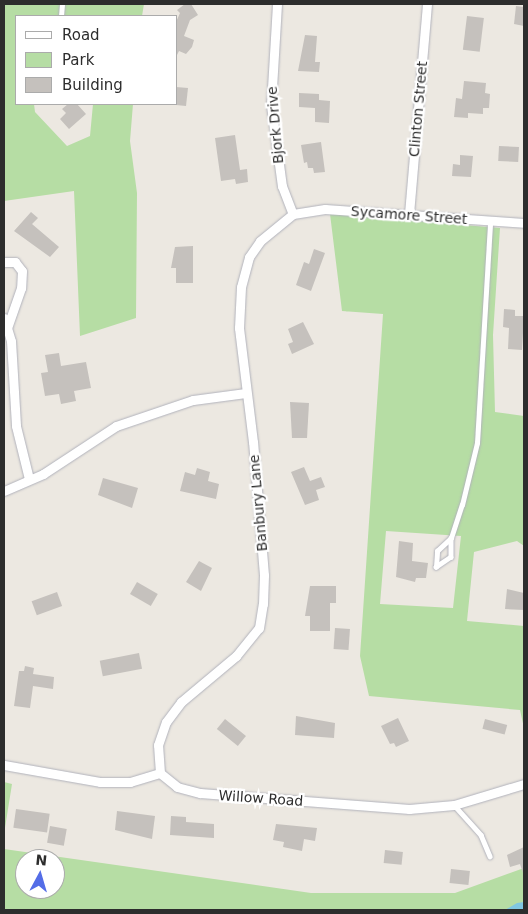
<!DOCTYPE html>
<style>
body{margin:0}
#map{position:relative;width:528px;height:914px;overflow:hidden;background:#ece8e1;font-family:"DejaVu Sans",sans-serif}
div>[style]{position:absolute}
.green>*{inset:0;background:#b6dda4}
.water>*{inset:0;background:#80c7e2}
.building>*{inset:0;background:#c5c1bd;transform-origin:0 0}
.roads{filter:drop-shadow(0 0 1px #b1b2bb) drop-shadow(0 0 1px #b1b2bb)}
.service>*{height:4.5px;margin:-2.25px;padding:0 2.25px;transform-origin:2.25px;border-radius:2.25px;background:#fff}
.minor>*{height:9px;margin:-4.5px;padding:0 4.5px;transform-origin:4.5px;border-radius:4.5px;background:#fff}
span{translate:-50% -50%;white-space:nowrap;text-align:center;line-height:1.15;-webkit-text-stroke:4.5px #fff;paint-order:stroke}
.street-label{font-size:14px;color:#2d2d2d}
.frame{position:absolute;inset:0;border:5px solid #2d2d2d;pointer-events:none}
.legend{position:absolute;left:15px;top:15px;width:162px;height:90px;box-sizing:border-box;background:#fff;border:1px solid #ababab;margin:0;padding:6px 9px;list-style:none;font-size:15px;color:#2d2d2d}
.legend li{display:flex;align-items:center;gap:10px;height:25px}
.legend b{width:25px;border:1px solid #ababab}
.north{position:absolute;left:15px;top:849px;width:50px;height:50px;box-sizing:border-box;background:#fff;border:1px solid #ababab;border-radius:50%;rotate:6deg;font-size:14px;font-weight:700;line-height:20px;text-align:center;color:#2d2d2d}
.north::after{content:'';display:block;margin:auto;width:18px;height:22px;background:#546de7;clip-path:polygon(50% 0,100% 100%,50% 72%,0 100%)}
</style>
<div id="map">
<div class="green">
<i style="clip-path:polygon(4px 4px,144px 4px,142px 16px,16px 16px,16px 104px,34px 104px,35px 112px,67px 146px,90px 136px,93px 104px,133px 104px,130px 141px,137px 193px,136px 318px,80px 336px,74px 191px,4px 201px)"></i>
<i style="clip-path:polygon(evenodd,330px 214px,500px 228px,493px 335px,495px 412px,524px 416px,524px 546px,517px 541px,474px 552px,467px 621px,524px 626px,524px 728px,520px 710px,369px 696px,360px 656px,383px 314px,342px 311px,330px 214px,386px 531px,461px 536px,453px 608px,380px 604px,386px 531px)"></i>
<i style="clip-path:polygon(4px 782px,12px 784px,4px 834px)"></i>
<i style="clip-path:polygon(evenodd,4px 849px,311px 893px,455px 893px,524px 868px,524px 902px,505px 910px,4px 910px,4px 849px,25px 859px,55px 859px,55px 889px,25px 889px,25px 859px)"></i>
</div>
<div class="water">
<i style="clip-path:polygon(524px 902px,524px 910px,505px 910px,517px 903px)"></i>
</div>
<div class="building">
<i style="clip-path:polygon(185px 4px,191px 4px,198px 15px,190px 20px,184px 36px,194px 40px,192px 47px,186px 54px,179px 51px,177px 55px,176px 22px,180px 13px,177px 10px)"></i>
<i style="clip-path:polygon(516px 6px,524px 7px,524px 26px,514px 24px)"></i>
<i style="left:467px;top:16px;width:17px;height:34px;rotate:7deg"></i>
<i style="clip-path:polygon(305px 35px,317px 36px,315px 62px,320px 62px,319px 72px,298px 71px)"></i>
<i style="clip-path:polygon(464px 81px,486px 83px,485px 93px,490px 94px,489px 108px,483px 108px,483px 114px,468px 113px,468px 118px,454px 117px,456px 98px,462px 99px)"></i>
<i style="clip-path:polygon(176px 87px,188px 88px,186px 106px,176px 105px)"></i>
<i style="clip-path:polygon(299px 93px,319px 94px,319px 100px,330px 101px,329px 123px,315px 122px,315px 108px,299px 107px)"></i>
<i style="clip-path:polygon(68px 104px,77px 104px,86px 114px,69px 129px,60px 119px,66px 113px,62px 109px)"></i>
<i style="clip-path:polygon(235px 135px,240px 170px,247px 169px,248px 182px,236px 184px,235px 179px,221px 181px,215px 138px)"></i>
<i style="clip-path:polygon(321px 142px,325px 172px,314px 173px,313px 168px,308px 168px,307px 162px,304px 163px,301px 145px)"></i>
<i style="left:499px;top:146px;width:20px;height:15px;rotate:3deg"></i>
<i style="clip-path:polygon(460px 155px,473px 156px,471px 177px,452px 176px,453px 164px,460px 165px)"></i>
<i style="clip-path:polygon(31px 212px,38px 218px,32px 224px,59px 247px,50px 257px,14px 231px)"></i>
<i style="clip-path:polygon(193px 246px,193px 283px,176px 283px,176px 268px,171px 268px,175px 247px)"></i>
<i style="clip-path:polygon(314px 249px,325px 253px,311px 291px,296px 285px,304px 262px,309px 264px)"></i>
<i style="clip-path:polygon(504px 309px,515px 310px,515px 316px,524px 316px,522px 350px,508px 349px,509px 328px,503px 327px)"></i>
<i style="clip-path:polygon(303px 322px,314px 344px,292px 354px,288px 344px,293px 342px,288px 329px)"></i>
<i style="clip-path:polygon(59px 353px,61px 366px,86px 362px,91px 388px,74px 391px,76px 401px,61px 404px,59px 394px,45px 396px,41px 373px,48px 372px,45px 355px)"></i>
<i style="clip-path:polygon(290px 402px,309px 403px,307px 438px,292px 438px)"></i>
<i style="clip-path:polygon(304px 467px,310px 481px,321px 477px,325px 487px,316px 490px,319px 500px,305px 505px,291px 472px)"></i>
<i style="clip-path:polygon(197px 468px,210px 472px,208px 481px,219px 484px,216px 499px,180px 491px,185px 472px,195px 475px)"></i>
<i style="clip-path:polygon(103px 478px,138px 488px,132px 508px,98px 495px)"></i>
<i style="clip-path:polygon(399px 541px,413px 543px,412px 561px,428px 563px,426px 578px,416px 578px,415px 582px,396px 577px)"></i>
<i style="clip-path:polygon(199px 561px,212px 568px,201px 591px,186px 582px)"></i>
<i style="left:137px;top:582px;width:24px;height:14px;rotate:30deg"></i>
<i style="clip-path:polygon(310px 586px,336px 586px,336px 603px,330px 603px,330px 631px,310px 631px,310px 616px,305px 616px)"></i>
<i style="clip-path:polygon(507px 589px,524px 593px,524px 610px,505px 609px)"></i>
<i style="left:57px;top:592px;width:15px;height:27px;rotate:70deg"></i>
<i style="left:335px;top:628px;width:15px;height:21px;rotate:4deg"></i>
<i style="left:139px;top:653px;width:16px;height:40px;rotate:79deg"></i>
<i style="clip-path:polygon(25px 666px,34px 668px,33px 674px,54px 677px,53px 689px,33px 686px,30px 708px,14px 706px,19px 671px,24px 671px)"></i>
<i style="clip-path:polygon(296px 716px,335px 723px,334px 738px,295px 735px)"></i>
<i style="clip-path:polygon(398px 718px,409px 741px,396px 747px,394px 743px,390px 744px,381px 726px)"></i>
<i style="left:225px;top:719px;width:27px;height:13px;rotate:39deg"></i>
<i style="left:485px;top:719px;width:23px;height:10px;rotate:15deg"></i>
<i style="left:16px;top:809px;width:34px;height:19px;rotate:8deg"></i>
<i style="clip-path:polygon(117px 811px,155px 816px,152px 839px,115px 830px)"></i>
<i style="clip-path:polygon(171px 816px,186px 817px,186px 822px,214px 824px,214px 838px,170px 835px)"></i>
<i style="clip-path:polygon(276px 824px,317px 828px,315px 841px,304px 839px,302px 851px,283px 847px,284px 842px,273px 840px)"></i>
<i style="left:50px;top:826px;width:17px;height:17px;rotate:10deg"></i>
<i style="clip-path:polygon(524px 847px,524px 873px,523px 873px,520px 864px,510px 867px,507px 855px)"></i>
<i style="left:385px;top:850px;width:18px;height:13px;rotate:6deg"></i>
<i style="left:451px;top:869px;width:19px;height:14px;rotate:6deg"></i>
</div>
<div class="roads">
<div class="service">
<i style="left:61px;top:16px;width:12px;rotate:-85deg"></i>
<i style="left:451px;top:538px;width:19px;rotate:90deg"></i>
<i style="left:451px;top:557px;width:18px;rotate:146deg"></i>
<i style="left:436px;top:567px;width:16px;rotate:-86deg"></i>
<i style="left:437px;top:551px;width:19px;rotate:-43deg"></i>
<i style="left:451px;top:538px;width:35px;rotate:-72deg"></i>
<i style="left:462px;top:505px;width:64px;rotate:-76.4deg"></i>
<i style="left:477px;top:443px;width:222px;rotate:-86.6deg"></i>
<i style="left:455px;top:806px;width:39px;rotate:48deg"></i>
<i style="left:481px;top:835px;width:23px;rotate:67deg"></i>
</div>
<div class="minor">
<i style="left:277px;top:4px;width:101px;rotate:93.4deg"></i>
<i style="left:271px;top:105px;width:82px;rotate:82.3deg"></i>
<i style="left:282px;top:186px;width:30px;rotate:69deg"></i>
<i style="left:409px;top:214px;width:211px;rotate:-85.1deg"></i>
<i style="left:4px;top:262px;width:11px"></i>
<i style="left:15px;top:262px;width:11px;rotate:52deg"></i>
<i style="left:22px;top:271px;width:17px;rotate:93deg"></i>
<i style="left:21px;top:288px;width:42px;rotate:109.3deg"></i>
<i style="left:4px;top:318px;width:24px;rotate:73deg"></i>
<i style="left:11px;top:341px;width:85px;rotate:86.6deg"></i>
<i style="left:16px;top:426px;width:55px;rotate:76.2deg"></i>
<i style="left:4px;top:491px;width:43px;rotate:-23.6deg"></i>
<i style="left:43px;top:474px;width:87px;rotate:-33.3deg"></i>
<i style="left:116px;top:426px;width:81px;rotate:-18.7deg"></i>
<i style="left:193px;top:400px;width:53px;rotate:-7.5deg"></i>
<i style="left:4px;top:765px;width:97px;rotate:10deg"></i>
<i style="left:100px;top:782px;width:30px"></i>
<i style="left:130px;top:782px;width:31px;rotate:-17deg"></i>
<i style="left:160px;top:773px;width:22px;rotate:39deg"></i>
<i style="left:177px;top:787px;width:24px;rotate:15deg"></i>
<i style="left:200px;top:793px;width:210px;rotate:4.4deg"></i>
<i style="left:409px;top:809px;width:45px;rotate:-5.1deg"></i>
<i style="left:454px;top:805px;width:73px;rotate:-16.7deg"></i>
<i style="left:160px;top:773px;width:28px;rotate:-94deg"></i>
<i style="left:158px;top:745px;width:24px;rotate:-71deg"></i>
<i style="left:166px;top:722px;width:25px;rotate:-53deg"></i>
<i style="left:181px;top:702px;width:72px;rotate:-39.9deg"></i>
<i style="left:236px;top:656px;width:36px;rotate:-51deg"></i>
<i style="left:259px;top:628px;width:24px;rotate:-81deg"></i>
<i style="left:263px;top:604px;width:29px;rotate:-88deg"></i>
<i style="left:264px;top:575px;width:133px;rotate:-94.7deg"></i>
<i style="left:253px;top:442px;width:115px;rotate:-97deg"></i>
<i style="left:239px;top:328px;width:41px;rotate:-87.2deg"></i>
<i style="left:241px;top:287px;width:31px;rotate:-75deg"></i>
<i style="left:249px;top:257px;width:19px;rotate:-55deg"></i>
<i style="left:260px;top:241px;width:43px;rotate:-39.3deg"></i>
<i style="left:293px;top:214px;width:32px;rotate:-9deg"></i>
<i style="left:325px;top:209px;width:199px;rotate:4deg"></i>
</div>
</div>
<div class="street-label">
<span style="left:418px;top:109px;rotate:-85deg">Clinton Street</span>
<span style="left:275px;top:125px;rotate:-95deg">Bjork Drive</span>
<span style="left:409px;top:215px;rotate:4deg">Sycamore Street</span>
<span style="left:258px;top:503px;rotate:-95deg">Banbury Lane</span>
<span style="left:261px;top:798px;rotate:4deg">Willow Road</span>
</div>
<div class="frame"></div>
<ul class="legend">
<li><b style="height:6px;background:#fff"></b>Road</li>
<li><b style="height:14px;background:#b6dda4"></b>Park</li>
<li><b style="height:14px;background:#c5c1bd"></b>Building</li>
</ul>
<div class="north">N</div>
</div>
